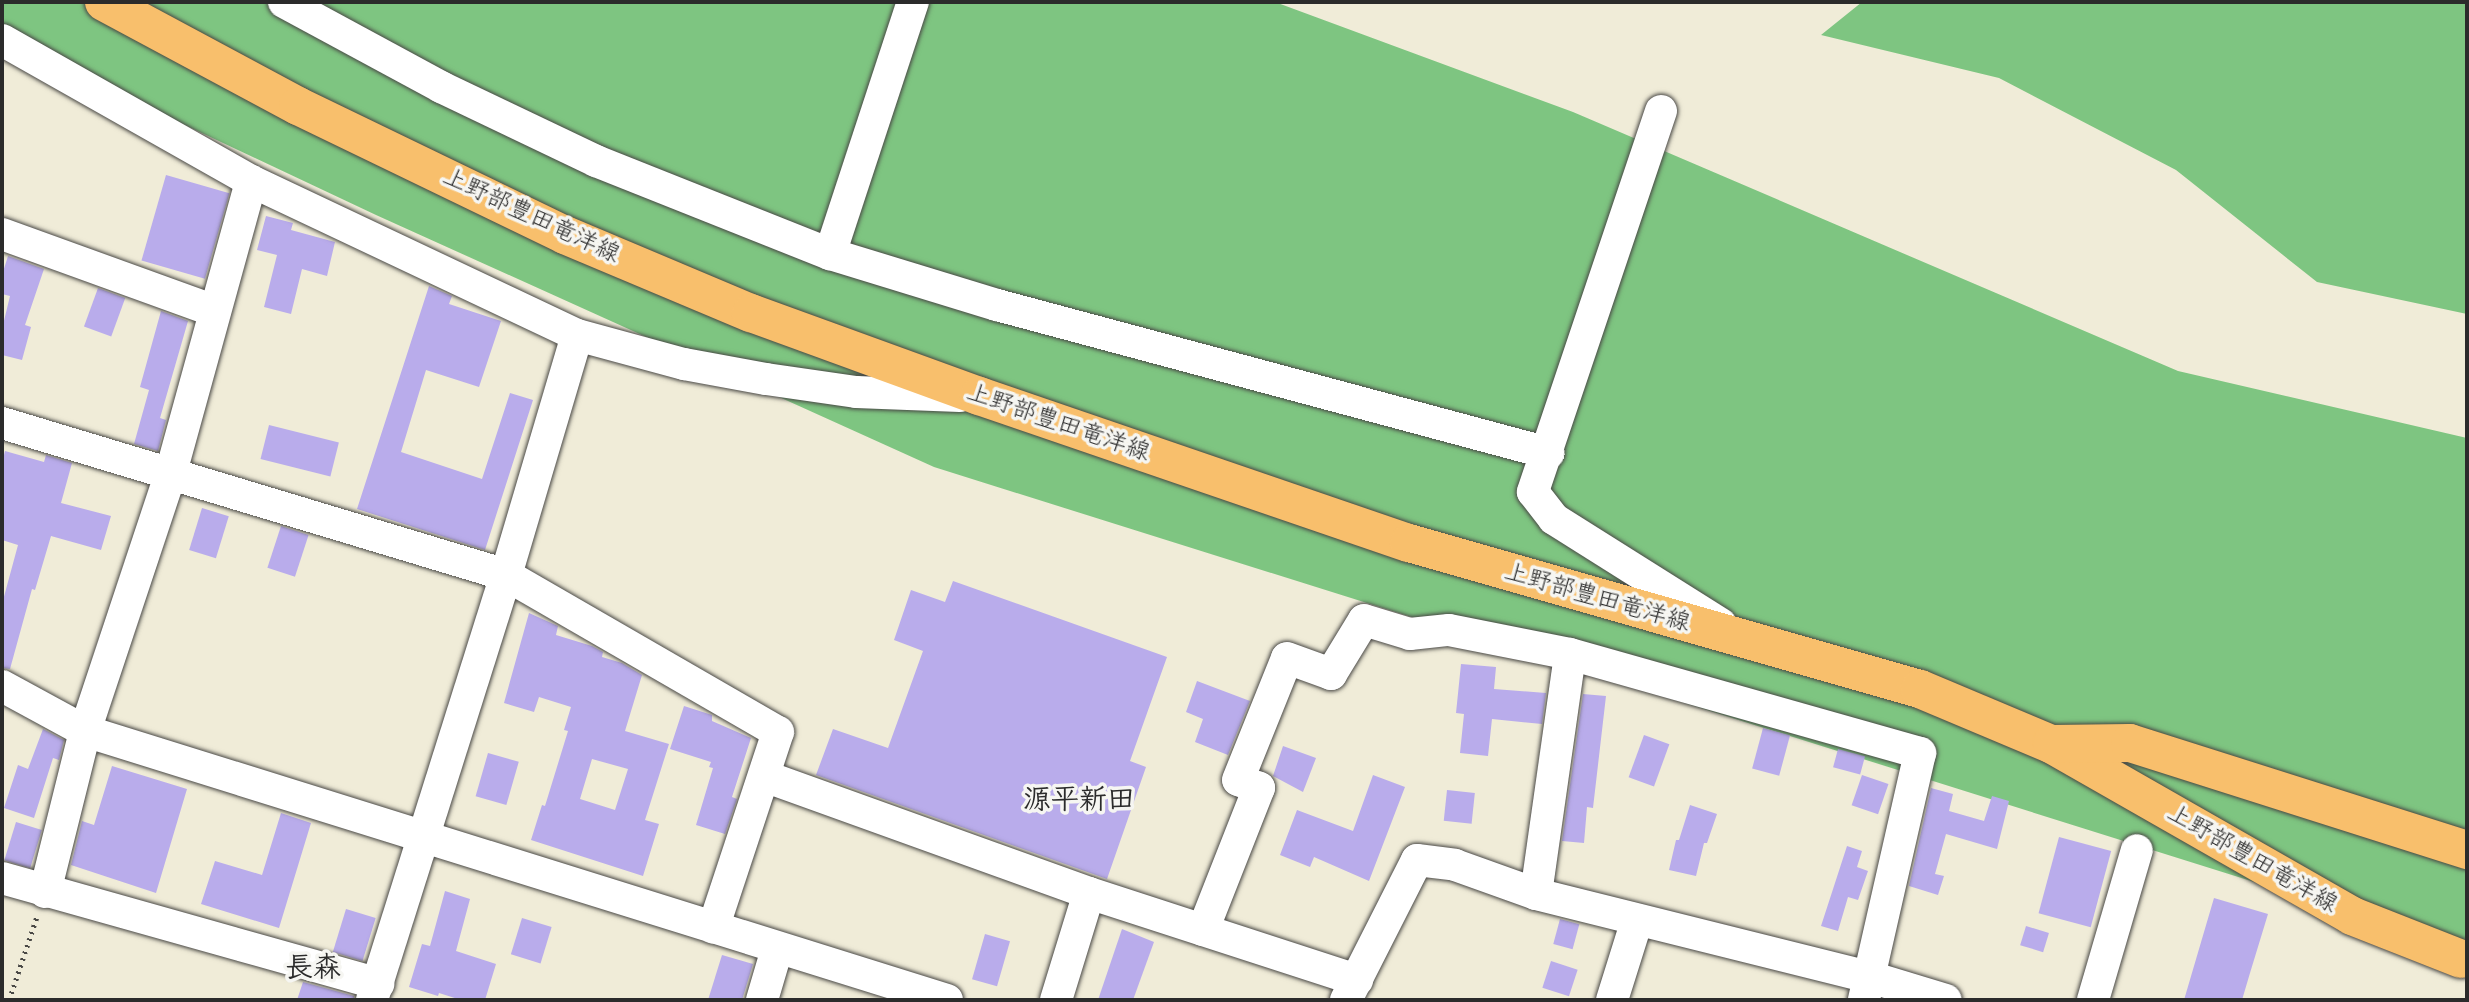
<!DOCTYPE html>
<meta charset="utf-8">
<style>
body{margin:0}
#map{position:relative;width:2469px;height:1002px;overflow:hidden;background:#f0ecd8;font-family:Mynerve,"Klee One",sans-serif}
div>[style]{position:absolute}
.green>*{inset:0;background:#7ec581}
.building>*{inset:0;background:#b9aceb;transform-origin:0 0}
.path>*{height:4.5px;margin-top:-2.25px;transform-origin:0;background:repeating-linear-gradient(90deg,#494845 0 2px,transparent 0 7px)}
.roads{filter:drop-shadow(0 0 2px #494845) drop-shadow(0 0 2px #494845)}
.minor>*{height:32px;margin:-16px;padding:0 16px;transform-origin:16px;border-radius:16px;background:#fff}
.major>*{height:38px;margin:-19px;padding:0 19px;transform-origin:19px;border-radius:19px;background:#f8bf6c}
span{translate:-50% -50%;white-space:nowrap;text-align:center;line-height:1.15;-webkit-text-stroke:7px #f6f6f2;paint-order:stroke}
.street-label{font-size:24px;color:#2b2b2b}
.quarter-label{font-size:28px;color:#2b2b2b;font-weight:700}
.frame{position:absolute;inset:0;border:4px solid #2b2b2b;pointer-events:none}
</style>
<div id="map">
<div class="green">
<i style="clip-path:polygon(2px 2px,1275px 2px,1573px 112px,2178px 371px,2467px 438px,2467px 943px,2267px 886px,934px 467px,376px 215px,2px 39px)"></i>
<i style="clip-path:polygon(1862px 2px,2467px 2px,2467px 314px,2317px 282px,2176px 170px,1999px 78px,1821px 35px)"></i>
</div>
<div class="building">
<i style="left:166px;top:175px;width:66px;height:89px;rotate:16deg"></i>
<i style="clip-path:polygon(266px 216px,293px 223px,291px 230px,335px 242px,327px 276px,302px 269px,291px 314px,264px 307px,277px 255px,257px 250px)"></i>
<i style="clip-path:polygon(8px 256px,44px 269px,25px 325px,31px 327px,22px 360px,2px 355px,2px 329px,10px 296px,2px 294px,2px 275px)"></i>
<i style="clip-path:polygon(429px 286px,452px 296px,449px 304px,501px 321px,479px 387px,426px 370px,401px 452px,482px 479px,510px 393px,533px 400px,485px 550px,357px 509px)"></i>
<i style="left:98px;top:288px;width:29px;height:41px;rotate:20deg"></i>
<i style="clip-path:polygon(161px 311px,188px 321px,160px 418px,166px 420px,158px 451px,134px 444px,149px 390px,140px 387px)"></i>
<i style="left:269px;top:425px;width:72px;height:35px;rotate:14deg"></i>
<i style="clip-path:polygon(5px 451px,44px 462px,46px 455px,72px 463px,61px 503px,111px 516px,101px 550px,51px 536px,35px 590px,32px 589px,10px 669px,2px 668px,2px 604px,18px 545px,2px 540px,2px 463px)"></i>
<i style="left:202px;top:508px;width:28px;height:44px;rotate:17deg"></i>
<i style="left:281px;top:526px;width:29px;height:44px;rotate:18deg"></i>
<i style="clip-path:polygon(953px 581px,1167px 657px,1130px 761px,1146px 767px,1107px 879px,816px 775px,833px 729px,888px 748px,923px 651px,894px 640px,911px 590px,945px 602px)"></i>
<i style="clip-path:polygon(evenodd,529px 613px,558px 626px,556px 635px,592px 646px,603px 652px,602px 657px,622px 663px,642px 675px,625px 731px,669px 744px,645px 820px,659px 824px,643px 876px,531px 840px,542px 805px,545px 806px,568px 731px,564px 730px,571px 707px,539px 697px,534px 712px,504px 703px,529px 613px,592px 759px,628px 769px,615px 810px,580px 799px,592px 759px)"></i>
<i style="clip-path:polygon(1461px 664px,1496px 667px,1494px 689px,1546px 693px,1542px 724px,1492px 719px,1488px 756px,1460px 753px,1464px 714px,1456px 713px)"></i>
<i style="clip-path:polygon(1197px 681px,1250px 701px,1228px 755px,1195px 742px,1203px 719px,1186px 712px)"></i>
<i style="clip-path:polygon(1583px 694px,1606px 696px,1593px 808px,1587px 807px,1584px 843px,1562px 841px)"></i>
<i style="clip-path:polygon(684px 706px,712px 715px,712px 721px,751px 738px,732px 797px,737px 799px,725px 834px,696px 825px,713px 768px,709px 767px,711px 762px,670px 749px)"></i>
<i style="left:1763px;top:728px;width:28px;height:42px;rotate:15deg"></i>
<i style="clip-path:polygon(43px 729px,64px 740px,59px 760px,53px 758px,34px 818px,4px 808px,18px 765px,28px 769px)"></i>
<i style="left:1644px;top:735px;width:27px;height:45px;rotate:20deg"></i>
<i style="clip-path:polygon(1283px 746px,1316px 758px,1303px 792px,1273px 776px)"></i>
<i style="left:1838px;top:749px;width:28px;height:19px;rotate:15deg"></i>
<i style="left:488px;top:753px;width:32px;height:45px;rotate:16deg"></i>
<i style="clip-path:polygon(112px 766px,187px 789px,156px 893px,71px 865px,82px 821px,94px 825px)"></i>
<i style="clip-path:polygon(1373px 775px,1405px 787px,1369px 881px,1314px 857px,1310px 867px,1280px 855px,1297px 810px,1353px 831px)"></i>
<i style="left:1862px;top:775px;width:28px;height:32px;rotate:19deg"></i>
<i style="clip-path:polygon(1931px 788px,1953px 794px,1949px 811px,1984px 821px,1992px 796px,2009px 801px,1997px 849px,1946px 834px,1935px 874px,1944px 876px,1938px 895px,1909px 886px)"></i>
<i style="left:1447px;top:790px;width:28px;height:31px;rotate:6deg"></i>
<i style="clip-path:polygon(1690px 805px,1717px 814px,1707px 843px,1704px 843px,1696px 876px,1669px 870px,1676px 840px,1679px 840px)"></i>
<i style="clip-path:polygon(281px 813px,311px 823px,279px 928px,201px 904px,215px 861px,262px 875px)"></i>
<i style="left:16px;top:822px;width:27px;height:40px;rotate:17deg"></i>
<i style="left:2059px;top:837px;width:54px;height:79px;rotate:15deg"></i>
<i style="clip-path:polygon(1847px 846px,1862px 851px,1857px 867px,1868px 871px,1858px 900px,1848px 897px,1838px 931px,1821px 926px)"></i>
<i style="clip-path:polygon(445px 891px,470px 899px,456px 951px,496px 964px,485px 1000px,461px 1000px,439px 993px,438px 996px,409px 987px,422px 944px,430px 946px)"></i>
<i style="clip-path:polygon(2214px 898px,2268px 914px,2250px 973px,2242px 1000px,2184px 1000px)"></i>
<i style="left:346px;top:909px;width:31px;height:45px;rotate:17deg"></i>
<i style="left:522px;top:918px;width:31px;height:38px;rotate:17deg"></i>
<i style="left:1560px;top:919px;width:20px;height:26px;rotate:15deg"></i>
<i style="left:2026px;top:926px;width:24px;height:20px;rotate:17deg"></i>
<i style="clip-path:polygon(1122px 929px,1154px 942px,1133px 1000px,1098px 1000px)"></i>
<i style="left:985px;top:934px;width:26px;height:47px;rotate:16deg"></i>
<i style="clip-path:polygon(722px 955px,753px 964px,742px 1000px,708px 1000px)"></i>
<i style="left:1551px;top:961px;width:28px;height:28px;rotate:18deg"></i>
<i style="clip-path:polygon(303px 982px,354px 996px,354px 1000px,297px 1000px)"></i>
</div>
<div class="path">
<i style="left:9px;top:1000px;width:89px;rotate:-71.6deg"></i>
</div>
<div class="roads">
<div class="minor">
<i style="left:284px;top:2px;width:179px;rotate:28.4deg"></i>
<i style="left:441px;top:87px;width:172px;rotate:25.5deg"></i>
<i style="left:596px;top:161px;width:252px;rotate:21.7deg"></i>
<i style="left:830px;top:254px;width:175px;rotate:17deg"></i>
<i style="left:997px;top:305px;width:571px;rotate:15.03deg"></i>
<i style="left:2px;top:40px;width:286px;rotate:29.5deg"></i>
<i style="left:251px;top:181px;width:361px;rotate:25.3deg"></i>
<i style="left:577px;top:335px;width:111px;rotate:15.2deg"></i>
<i style="left:684px;top:364px;width:83px;rotate:10.4deg"></i>
<i style="left:766px;top:379px;width:91px;rotate:8.2deg"></i>
<i style="left:856px;top:392px;width:104px;rotate:2.2deg"></i>
<i style="left:1661px;top:111px;width:402px;rotate:108.6deg"></i>
<i style="left:1533px;top:492px;width:34px;rotate:52deg"></i>
<i style="left:1554px;top:519px;width:197px;rotate:32.2deg"></i>
<i style="left:2px;top:234px;width:226px;rotate:19.9deg"></i>
<i style="left:830px;top:254px;width:265px;rotate:-71.8deg"></i>
<i style="left:2px;top:423px;width:526px;rotate:16.78deg"></i>
<i style="left:506px;top:575px;width:314px;rotate:30deg"></i>
<i style="left:778px;top:732px;width:206px;rotate:108.3deg"></i>
<i style="left:2px;top:686px;width:94px;rotate:28.5deg"></i>
<i style="left:85px;top:731px;width:903px;rotate:17.33deg"></i>
<i style="left:764px;top:776px;width:345px;rotate:19.8deg"></i>
<i style="left:1089px;top:893px;width:282px;rotate:18deg"></i>
<i style="left:2px;top:878px;width:391px;rotate:15.7deg"></i>
<i style="left:45px;top:892px;width:166px;rotate:-76deg"></i>
<i style="left:85px;top:731px;width:269px;rotate:-71.6deg"></i>
<i style="left:170px;top:476px;width:306px;rotate:-74.6deg"></i>
<i style="left:1536px;top:894px;width:242px;rotate:-81.9deg"></i>
<i style="left:1203px;top:930px;width:153px;rotate:-68.5deg"></i>
<i style="left:1259px;top:788px;width:22px;rotate:-159deg"></i>
<i style="left:1238px;top:780px;width:131px;rotate:-68.1deg"></i>
<i style="left:1287px;top:658px;width:47px;rotate:20deg"></i>
<i style="left:1331px;top:674px;width:63px;rotate:-58.6deg"></i>
<i style="left:1364px;top:620px;width:48px;rotate:16.9deg"></i>
<i style="left:1410px;top:634px;width:39px;rotate:-6deg"></i>
<i style="left:1449px;top:630px;width:123px;rotate:11.2deg"></i>
<i style="left:1570px;top:654px;width:364px;rotate:15.8deg"></i>
<i style="left:1920px;top:753px;width:253px;rotate:102.8deg"></i>
<i style="left:372px;top:1000px;width:446px;rotate:-72.5deg"></i>
<i style="left:506px;top:575px;width:250px;rotate:-73.5deg"></i>
<i style="left:762px;top:1000px;width:53px;rotate:-73.6deg"></i>
<i style="left:1056px;top:1000px;width:112px;rotate:-72.9deg"></i>
<i style="left:1346px;top:1000px;width:157px;rotate:-63.1deg"></i>
<i style="left:1417px;top:860px;width:38px;rotate:7deg"></i>
<i style="left:1455px;top:865px;width:86px;rotate:19.7deg"></i>
<i style="left:1536px;top:894px;width:344px;rotate:14deg"></i>
<i style="left:1870px;top:977px;width:79px;rotate:16.8deg"></i>
<i style="left:1612px;top:1000px;width:84px;rotate:-72.6deg"></i>
<i style="left:2093px;top:1000px;width:156px;rotate:-73.7deg"></i>
</div>
<div class="major">
<i style="left:104px;top:2px;width:220px;rotate:28.2deg"></i>
<i style="left:298px;top:106px;width:297px;rotate:25.8deg"></i>
<i style="left:565px;top:235px;width:202px;rotate:22.8deg"></i>
<i style="left:751px;top:313px;width:243px;rotate:20deg"></i>
<i style="left:979px;top:396px;width:454px;rotate:18.9deg"></i>
<i style="left:1409px;top:543px;width:531px;rotate:15.95deg"></i>
<i style="left:1920px;top:689px;width:142px;rotate:22.8deg"></i>
<i style="left:2051px;top:744px;width:347px;rotate:29.7deg"></i>
<i style="left:2352px;top:916px;width:117px;rotate:21.5deg"></i>
<i style="left:2052px;top:744px;width:78px;rotate:-0.7deg"></i>
<i style="left:2130px;top:743px;width:354px;rotate:17.6deg"></i>
</div>
</div>
<div class="street-label">
<span style="left:531px;top:216px;rotate:25deg">上野部豊田竜洋線</span>
<span style="left:1058px;top:423px;rotate:19deg">上野部豊田竜洋線</span>
<span style="left:1597px;top:598px;rotate:16deg">上野部豊田竜洋線</span>
<span style="left:2252px;top:859px;rotate:30deg">上野部豊田竜洋線</span>
</div>
<div class="quarter-label">
<span style="left:1079px;top:801px">源平新田</span>
<span style="left:313px;top:969px">長森</span>
</div>
<div class="frame"></div>
</div>
